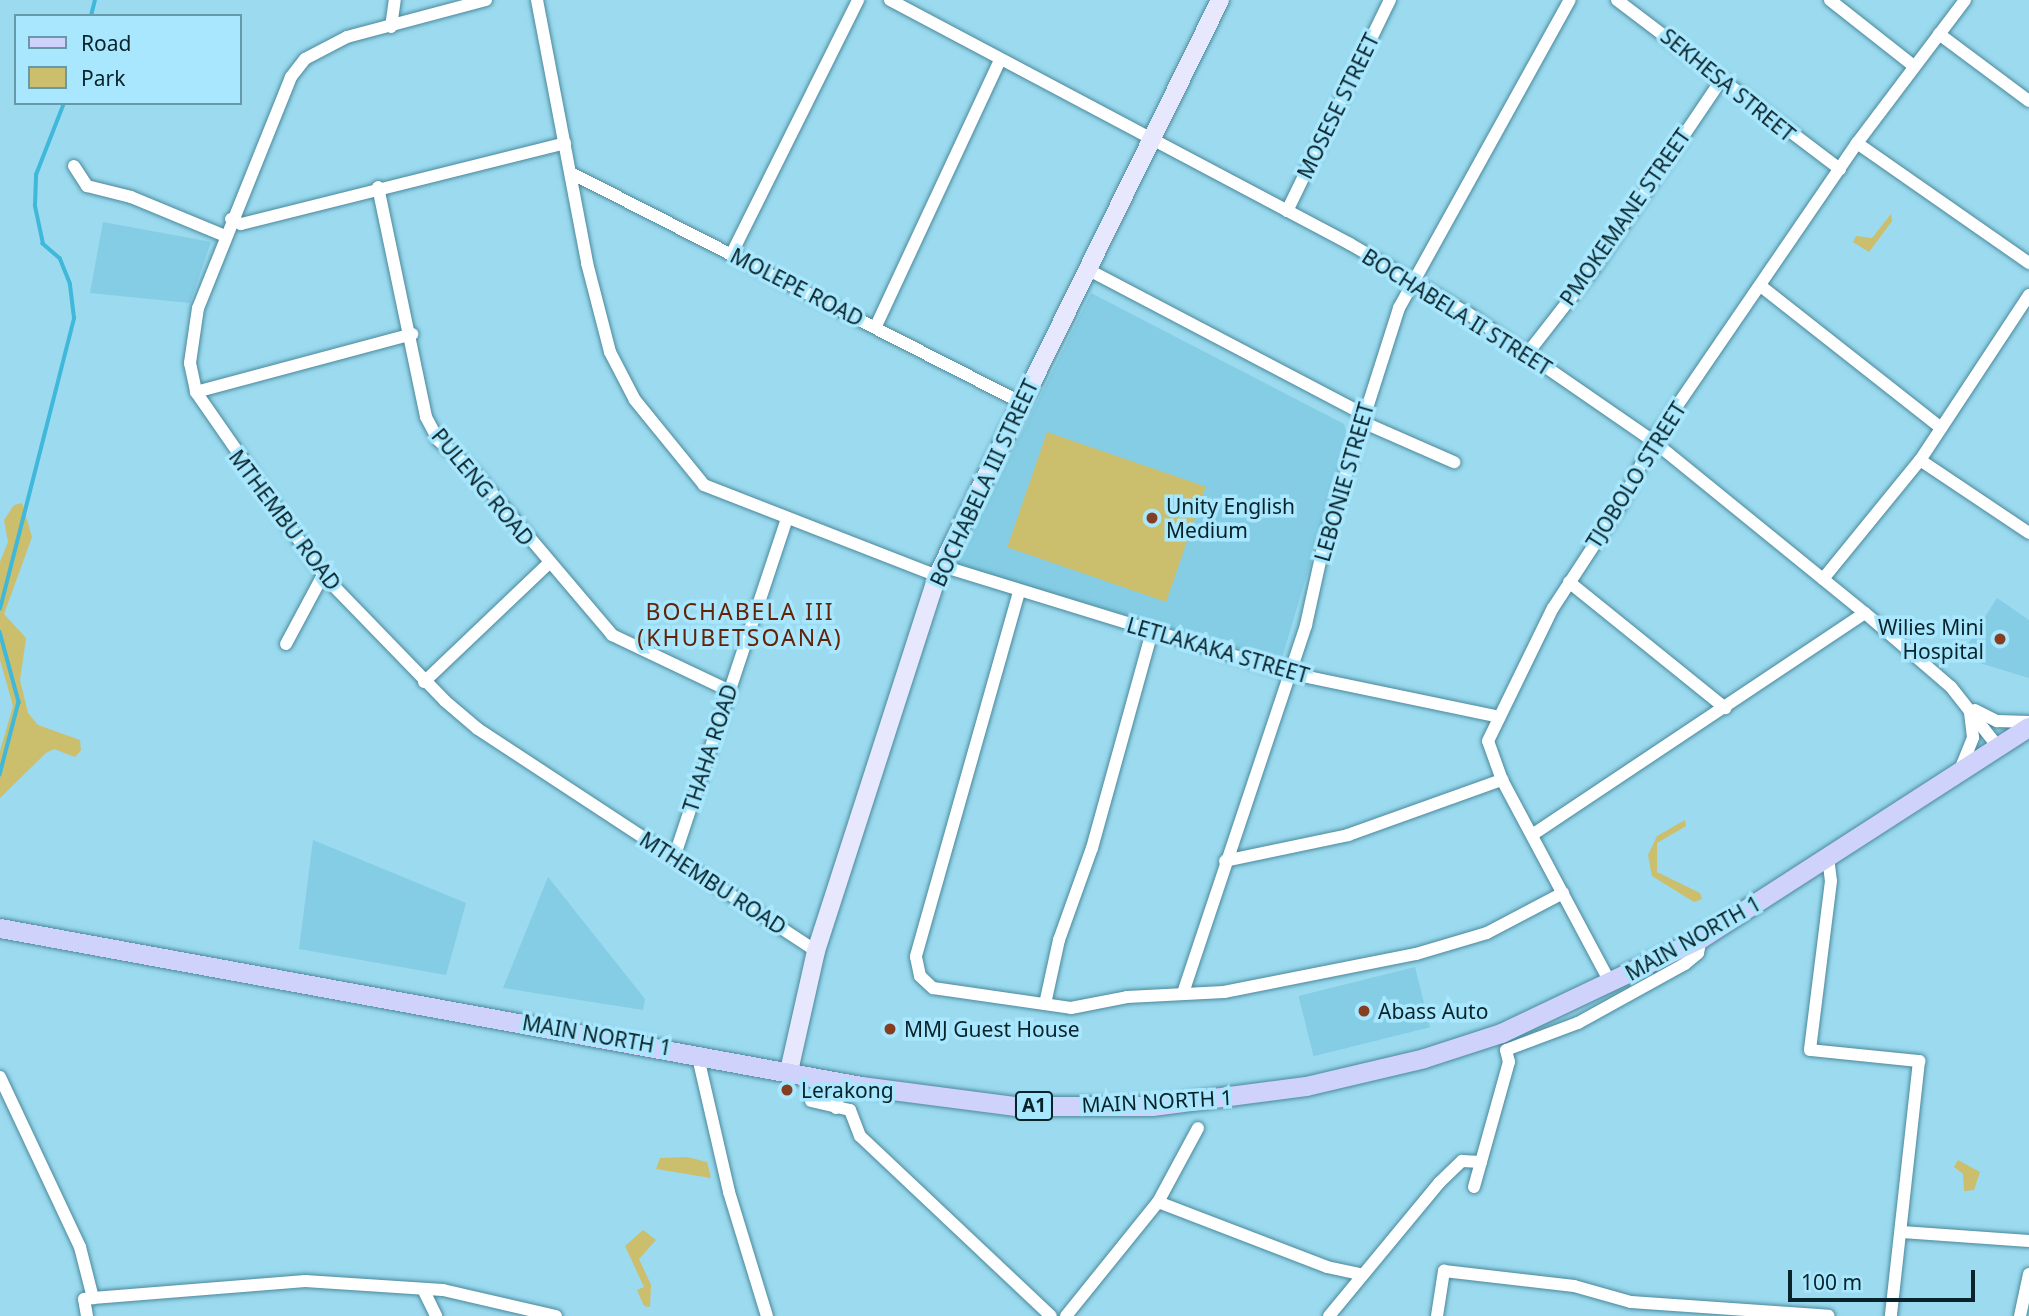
<!DOCTYPE html>
<style>
body{margin:0}
#map{position:relative;width:2029px;height:1316px;overflow:hidden;background:#9bdaef;font-family:"Noto Sans",sans-serif}
div>[style]{position:absolute}
.built>*{inset:0;background:#84cde4;transform-origin:0 0}
.green>*{inset:0;background:#cbbe6c;transform-origin:0 0}
.stream>*{height:3.5px;margin:-1.75px;padding:0 1.75px;transform-origin:1.75px;border-radius:1.75px;background:#3fb8da}
.roads{filter:drop-shadow(0 0 2px #4b899c) drop-shadow(0 0 2px #4b899c)}
.street>*{height:12px;margin:-6px;padding:0 6px;transform-origin:6px;border-radius:6px;background:#fff}
.secondary>*{height:18px;margin:-9px;padding:0 9px;transform-origin:9px;border-radius:9px;background:#e7e8fd}
.primary>*{height:19px;margin:-9.5px;padding:0 9.5px;transform-origin:9.5px;border-radius:9.5px;background:#cfd2fb}
.dots>*{width:19px;height:19px;translate:-50% -50%;box-sizing:border-box;border:4px solid #a8e7fd;border-radius:50%}
span{translate:-50% -50%;white-space:nowrap;text-align:center;line-height:1.15;-webkit-text-stroke:7px #a8e7fd;paint-order:stroke}
.shield-label span{padding:2px 5px;background:#a8e7fd;border:2px solid;border-radius:5px;-webkit-text-stroke-width:0}
.shield-label{font-size:19px;color:#08232a;font-weight:700}
.street-label{font-size:21px;color:#08232a}
.poi-label{font-size:21px;color:#08232a}
.left{translate:0 -50%;text-align:left}
.right{translate:-100% -50%;text-align:right}
.neighbourhood-label{font-size:23px;color:#632308;letter-spacing:2px}
.legend{position:absolute;left:14px;top:14px;width:228px;height:91px;box-sizing:border-box;background:#a8e7fd;border:2px solid #6899a9;margin:0;padding:9px 12px;list-style:none;font-size:21px;color:#08232a}
.legend li{display:flex;align-items:center;gap:14px;height:35px}
.legend b{width:35px;border:2px solid #6899a9}
.scale{position:absolute;left:1788px;top:1270px;width:187px;height:32px;box-sizing:border-box;border:4px solid #08232a;border-top:0;padding-left:9px;font-size:21px;line-height:24px;white-space:nowrap;color:#08232a;-webkit-text-stroke:5px #a8e7fd;paint-order:stroke}
</style>
<div id="map">
<div class="built">
<i style="clip-path:polygon(103px 222px,211px 242px,190px 303px,90px 293px)"></i>
<i style="clip-path:polygon(1091px 293px,1344px 424px,1348px 438px,1281px 661px,957px 565px)"></i>
<i style="clip-path:polygon(1997px 598px,2029px 620px,2029px 678px,1960px 657px)"></i>
<i style="clip-path:polygon(313px 840px,466px 903px,446px 975px,299px 949px)"></i>
<i style="clip-path:polygon(548px 877px,645px 999px,643px 1010px,503px 988px)"></i>
<i style="left:1415px;top:967px;width:62px;height:120px;rotate:76deg"></i>
</div>
<div class="green">
<i style="clip-path:polygon(1891px 214px,1892px 221px,1869px 252px,1853px 242px,1856px 236px,1872px 238px)"></i>
<i style="left:1047px;top:432px;width:168px;height:122px;rotate:19deg"></i>
<i style="clip-path:polygon(22px 503px,32px 537px,4px 614px,26px 638px,20px 680px,28px 713px,38px 725px,80px 740px,81px 750px,75px 757px,54px 749px,46px 753px,0 798px,0 751px,13px 706px,0 660px,0 562px,8px 542px,4px 520px,14px 505px)"></i>
<i style="clip-path:polygon(1685px 820px,1686px 826px,1657px 843px,1657px 872px,1700px 893px,1702px 899px,1694px 902px,1652px 876px,1648px 855px,1657px 836px)"></i>
<i style="clip-path:polygon(687px 1157px,707px 1162px,711px 1178px,656px 1169px,660px 1158px)"></i>
<i style="clip-path:polygon(1958px 1160px,1980px 1172px,1974px 1190px,1964px 1191px,1963px 1174px,1954px 1167px)"></i>
<i style="clip-path:polygon(643px 1230px,656px 1240px,639px 1259px,651px 1285px,650px 1307px,644px 1306px,637px 1290px,644px 1287px,625px 1246px)"></i>
</div>
<div class="stream">
<i style="left:91px;top:16px;width:16px;rotate:-76deg"></i>
<i style="left:0;top:609px;width:300px;rotate:-75.7deg"></i>
<i style="left:74px;top:318px;width:34px;rotate:-97deg"></i>
<i style="left:70px;top:284px;width:27px;rotate:-112deg"></i>
<i style="left:60px;top:259px;width:23px;rotate:-139deg"></i>
<i style="left:43px;top:244px;width:39px;rotate:-102deg"></i>
<i style="left:35px;top:206px;width:31px;rotate:-88deg"></i>
<i style="left:36px;top:175px;width:77px;rotate:-68.7deg"></i>
<i style="left:0;top:632px;width:73px;rotate:74.8deg"></i>
<i style="left:19px;top:702px;width:75px;rotate:104.6deg"></i>
</div>
<div class="roads">
<div class="street">
<i style="left:486px;top:0;width:144px;rotate:165.1deg"></i>
<i style="left:347px;top:37px;width:47px;rotate:152.4deg"></i>
<i style="left:305px;top:59px;width:23px;rotate:128deg"></i>
<i style="left:291px;top:77px;width:249px;rotate:111.9deg"></i>
<i style="left:198px;top:308px;width:56px;rotate:98.3deg"></i>
<i style="left:190px;top:363px;width:30px;rotate:78deg"></i>
<i style="left:196px;top:392px;width:223px;rotate:55.2deg"></i>
<i style="left:323px;top:575px;width:175px;rotate:45.9deg"></i>
<i style="left:445px;top:701px;width:43px;rotate:40.3deg"></i>
<i style="left:478px;top:729px;width:404px;rotate:33.3deg"></i>
<i style="left:537px;top:0;width:268px;rotate:79.2deg"></i>
<i style="left:587px;top:263px;width:92px;rotate:75.5deg"></i>
<i style="left:610px;top:352px;width:54px;rotate:62.5deg"></i>
<i style="left:635px;top:400px;width:109px;rotate:50.9deg"></i>
<i style="left:704px;top:485px;width:250px;rotate:21.3deg"></i>
<i style="left:890px;top:0;width:521px;rotate:27.94deg"></i>
<i style="left:1350px;top:244px;width:138px;rotate:30.5deg"></i>
<i style="left:1469px;top:314px;width:224px;rotate:34.6deg"></i>
<i style="left:1653px;top:441px;width:273px;rotate:39.1deg"></i>
<i style="left:1865px;top:613px;width:113px;rotate:40.7deg"></i>
<i style="left:1951px;top:687px;width:76px;rotate:51.9deg"></i>
<i style="left:1617px;top:0;width:280px;rotate:37.2deg"></i>
<i style="left:1830px;top:0;width:107px;rotate:38.2deg"></i>
<i style="left:391px;top:27px;width:27px;rotate:-82deg"></i>
<i style="left:1939px;top:34px;width:112px;rotate:36.7deg"></i>
<i style="left:1857px;top:143px;width:210px;rotate:34.9deg"></i>
<i style="left:74px;top:166px;width:24px;rotate:57deg"></i>
<i style="left:87px;top:186px;width:45px;rotate:14deg"></i>
<i style="left:131px;top:197px;width:102px;rotate:22.5deg"></i>
<i style="left:573px;top:174px;width:502px;rotate:27.02deg"></i>
<i style="left:378px;top:187px;width:235px;rotate:78.2deg"></i>
<i style="left:426px;top:417px;width:26px;rotate:62deg"></i>
<i style="left:438px;top:440px;width:48px;rotate:41.6deg"></i>
<i style="left:474px;top:472px;width:214px;rotate:49.7deg"></i>
<i style="left:612px;top:635px;width:128px;rotate:25.4deg"></i>
<i style="left:1287px;top:211px;width:235px;rotate:-64deg"></i>
<i style="left:231px;top:219px;width:11px;rotate:27deg"></i>
<i style="left:241px;top:224px;width:334px;rotate:-14deg"></i>
<i style="left:732px;top:253px;width:283px;rotate:-63.5deg"></i>
<i style="left:1087px;top:269px;width:312px;rotate:27.7deg"></i>
<i style="left:1762px;top:287px;width:228px;rotate:38.2deg"></i>
<i style="left:2029px;top:295px;width:198px;rotate:123.4deg"></i>
<i style="left:1920px;top:460px;width:131px;rotate:33.8deg"></i>
<i style="left:876px;top:326px;width:293px;rotate:-65deg"></i>
<i style="left:1527px;top:354px;width:110px;rotate:-52deg"></i>
<i style="left:1595px;top:267px;width:227px;rotate:-56deg"></i>
<i style="left:196px;top:392px;width:224px;rotate:-15deg"></i>
<i style="left:1360px;top:421px;width:103px;rotate:23.6deg"></i>
<i style="left:942px;top:566px;width:363px;rotate:17.1deg"></i>
<i style="left:1289px;top:673px;width:215px;rotate:11.8deg"></i>
<i style="left:1823px;top:579px;width:154px;rotate:-50.8deg"></i>
<i style="left:1569px;top:582px;width:201px;rotate:38.9deg"></i>
<i style="left:1019px;top:592px;width:379px;rotate:105.8deg"></i>
<i style="left:916px;top:957px;width:19px;rotate:78deg"></i>
<i style="left:920px;top:976px;width:18px;rotate:43deg"></i>
<i style="left:933px;top:988px;width:139px;rotate:8.2deg"></i>
<i style="left:1071px;top:1008px;width:57px;rotate:-11.1deg"></i>
<i style="left:1127px;top:997px;width:97px;rotate:-3deg"></i>
<i style="left:1224px;top:992px;width:196px;rotate:-11.2deg"></i>
<i style="left:1416px;top:954px;width:74px;rotate:-16.5deg"></i>
<i style="left:1487px;top:933px;width:86px;rotate:-27.8deg"></i>
<i style="left:286px;top:644px;width:78px;rotate:-61.8deg"></i>
<i style="left:424px;top:682px;width:171px;rotate:-43.6deg"></i>
<i style="left:1975px;top:710px;width:25px;rotate:27deg"></i>
<i style="left:1997px;top:721px;width:32px;rotate:2deg"></i>
<i style="left:1960px;top:770px;width:35px;rotate:-68deg"></i>
<i style="left:1973px;top:737px;width:26px;rotate:-97deg"></i>
<i style="left:1532px;top:835px;width:400px;rotate:-33.7deg"></i>
<i style="left:1828px;top:857px;width:24px;rotate:83deg"></i>
<i style="left:1831px;top:881px;width:170px;rotate:97.1deg"></i>
<i style="left:1810px;top:1050px;width:110px;rotate:5.8deg"></i>
<i style="left:1919px;top:1061px;width:257px;rotate:96.3deg"></i>
<i style="left:674px;top:858px;width:357px;rotate:-71.6deg"></i>
<i style="left:1225px;top:861px;width:126px;rotate:-11.9deg"></i>
<i style="left:1348px;top:835px;width:164px;rotate:-19.7deg"></i>
<i style="left:1611px;top:984px;width:231px;rotate:-118.1deg"></i>
<i style="left:1502px;top:780px;width:41px;rotate:-109.7deg"></i>
<i style="left:1488px;top:741px;width:148px;rotate:-64deg"></i>
<i style="left:1553px;top:608px;width:124px;rotate:-56.8deg"></i>
<i style="left:1621px;top:504px;width:71px;rotate:-63.1deg"></i>
<i style="left:1653px;top:441px;width:361px;rotate:-55.6deg"></i>
<i style="left:1857px;top:143px;width:179px;rotate:-52.9deg"></i>
<i style="left:1183px;top:993px;width:388px;rotate:-71.5deg"></i>
<i style="left:1306px;top:625px;width:84px;rotate:-77.6deg"></i>
<i style="left:1324px;top:543px;width:247px;rotate:-72.3deg"></i>
<i style="left:1399px;top:308px;width:352px;rotate:-61deg"></i>
<i style="left:1045px;top:1004px;width:66px;rotate:-77.7deg"></i>
<i style="left:1059px;top:940px;width:98px;rotate:-70.3deg"></i>
<i style="left:1092px;top:848px;width:225px;rotate:-74.5deg"></i>
<i style="left:697px;top:1053px;width:143px;rotate:77deg"></i>
<i style="left:729px;top:1192px;width:130px;rotate:73deg"></i>
<i style="left:0;top:1077px;width:188px;rotate:64.8deg"></i>
<i style="left:80px;top:1247px;width:53px;rotate:75.7deg"></i>
<i style="left:93px;top:1298px;width:213px;rotate:-4.6deg"></i>
<i style="left:305px;top:1281px;width:138px;rotate:3.7deg"></i>
<i style="left:443px;top:1290px;width:116px;rotate:13deg"></i>
<i style="left:811px;top:1101px;width:40px;rotate:13deg"></i>
<i style="left:850px;top:1110px;width:28px;rotate:69deg"></i>
<i style="left:860px;top:1136px;width:262px;rotate:43.3deg"></i>
<i style="left:836px;top:1108px;width:26px;rotate:-79deg"></i>
<i style="left:1474px;top:1187px;width:130px;rotate:-74.4deg"></i>
<i style="left:1509px;top:1062px;width:12px;rotate:-104deg"></i>
<i style="left:1506px;top:1050px;width:77px;rotate:-20.6deg"></i>
<i style="left:1578px;top:1023px;width:122px;rotate:-28.9deg"></i>
<i style="left:1685px;top:964px;width:17px;rotate:-40deg"></i>
<i style="left:1698px;top:953px;width:15px;rotate:-79deg"></i>
<i style="left:1158px;top:1202px;width:181px;rotate:21deg"></i>
<i style="left:1327px;top:1267px;width:34px;rotate:12deg"></i>
<i style="left:1902px;top:1232px;width:127px;rotate:4.1deg"></i>
<i style="left:424px;top:1291px;width:28px;rotate:64deg"></i>
<i style="left:87px;top:1316px;width:17px;rotate:-100deg"></i>
<i style="left:84px;top:1299px;width:9px;rotate:-6deg"></i>
<i style="left:1066px;top:1316px;width:146px;rotate:-51.1deg"></i>
<i style="left:1158px;top:1202px;width:84px;rotate:-61.6deg"></i>
<i style="left:1329px;top:1316px;width:173px;rotate:-50.4deg"></i>
<i style="left:1439px;top:1183px;width:32px;rotate:-44deg"></i>
<i style="left:1462px;top:1161px;width:19px;rotate:3deg"></i>
<i style="left:1437px;top:1316px;width:46px;rotate:-81.2deg"></i>
<i style="left:1444px;top:1271px;width:131px;rotate:6.6deg"></i>
<i style="left:1574px;top:1286px;width:59px;rotate:15.7deg"></i>
<i style="left:1631px;top:1302px;width:198px;rotate:4deg"></i>
<i style="left:2020px;top:1316px;width:43px;rotate:-77.9deg"></i>
</div>
<div class="secondary">
<i style="left:789px;top:1071px;width:123px;rotate:-77.3deg"></i>
<i style="left:816px;top:951px;width:394px;rotate:-72.1deg"></i>
<i style="left:937px;top:576px;width:642px;rotate:-63.83deg"></i>
</div>
<div class="primary">
<i style="left:0;top:928px;width:875px;rotate:10.4deg"></i>
<i style="left:861px;top:1086px;width:156px;rotate:7.4deg"></i>
<i style="left:1016px;top:1106px;width:136px"></i>
<i style="left:1152px;top:1106px;width:155px;rotate:-7.4deg"></i>
<i style="left:1306px;top:1086px;width:121px;rotate:-13.3deg"></i>
<i style="left:1424px;top:1058px;width:81px;rotate:-18deg"></i>
<i style="left:1501px;top:1033px;width:221px;rotate:-25.4deg"></i>
<i style="left:1701px;top:938px;width:390px;rotate:-32.8deg"></i>
</div>
</div>
<div class="dots">
<i style="left:1152px;top:518px;background:#863e22"></i>
<i style="left:2000px;top:639px;background:#863e22"></i>
<i style="left:1364px;top:1011px;background:#863e22"></i>
<i style="left:890px;top:1029px;background:#863e22"></i>
<i style="left:787px;top:1090px;background:#863e22"></i>
</div>
<div class="shield-label">
<span style="left:1034px;top:1106px">A1</span>
</div>
<div class="street-label">
<span style="left:1728px;top:85px;rotate:39deg">SEKHESA STREET</span>
<span style="left:1338px;top:106px;rotate:-64deg">MOSESE STREET</span>
<span style="left:1625px;top:217px;rotate:-55deg">PMOKEMANE STREET</span>
<span style="left:797px;top:287px;rotate:27deg">MOLEPE ROAD</span>
<span style="left:1457px;top:312px;rotate:32deg">BOCHABELA II STREET</span>
<span style="left:1636px;top:475px;rotate:-58deg">TJOBOLO STREET</span>
<span style="left:1344px;top:482px;rotate:-74deg">LEBONIE STREET</span>
<span style="left:984px;top:483px;rotate:-65deg">BOCHABELA III STREET</span>
<span style="left:483px;top:487px;rotate:50deg">PULENG ROAD</span>
<span style="left:285px;top:520px;rotate:53deg">MTHEMBU ROAD</span>
<span style="left:1218px;top:650px;rotate:16deg">LETLAKAKA STREET</span>
<span style="left:710px;top:748px;rotate:-72deg">THAHA ROAD</span>
<span style="left:713px;top:883px;rotate:33deg">MTHEMBU ROAD</span>
<span style="left:1693px;top:938px;rotate:-29deg">MAIN NORTH 1</span>
<span style="left:597px;top:1035px;rotate:10deg">MAIN NORTH 1</span>
<span style="left:1157px;top:1101px;rotate:-3deg">MAIN NORTH 1</span>
</div>
<div class="poi-label">
<span class="left" style="left:1166px;top:518px">Unity English<br>Medium</span>
<span class="right" style="left:1984px;top:639px">Wilies Mini<br>Hospital</span>
<span class="left" style="left:1378px;top:1011px">Abass Auto</span>
<span class="left" style="left:904px;top:1029px">MMJ Guest House</span>
<span class="left" style="left:801px;top:1090px">Lerakong</span>
</div>
<div class="neighbourhood-label">
<span style="left:740px;top:624px">BOCHABELA III<br>(KHUBETSOANA)</span>
</div>
<ul class="legend">
<li><b style="height:9px;background:#cfd2fb"></b>Road</li>
<li><b style="height:19px;background:#cbbe6c"></b>Park</li>
</ul>
<div class="scale">100 m</div>
</div>
